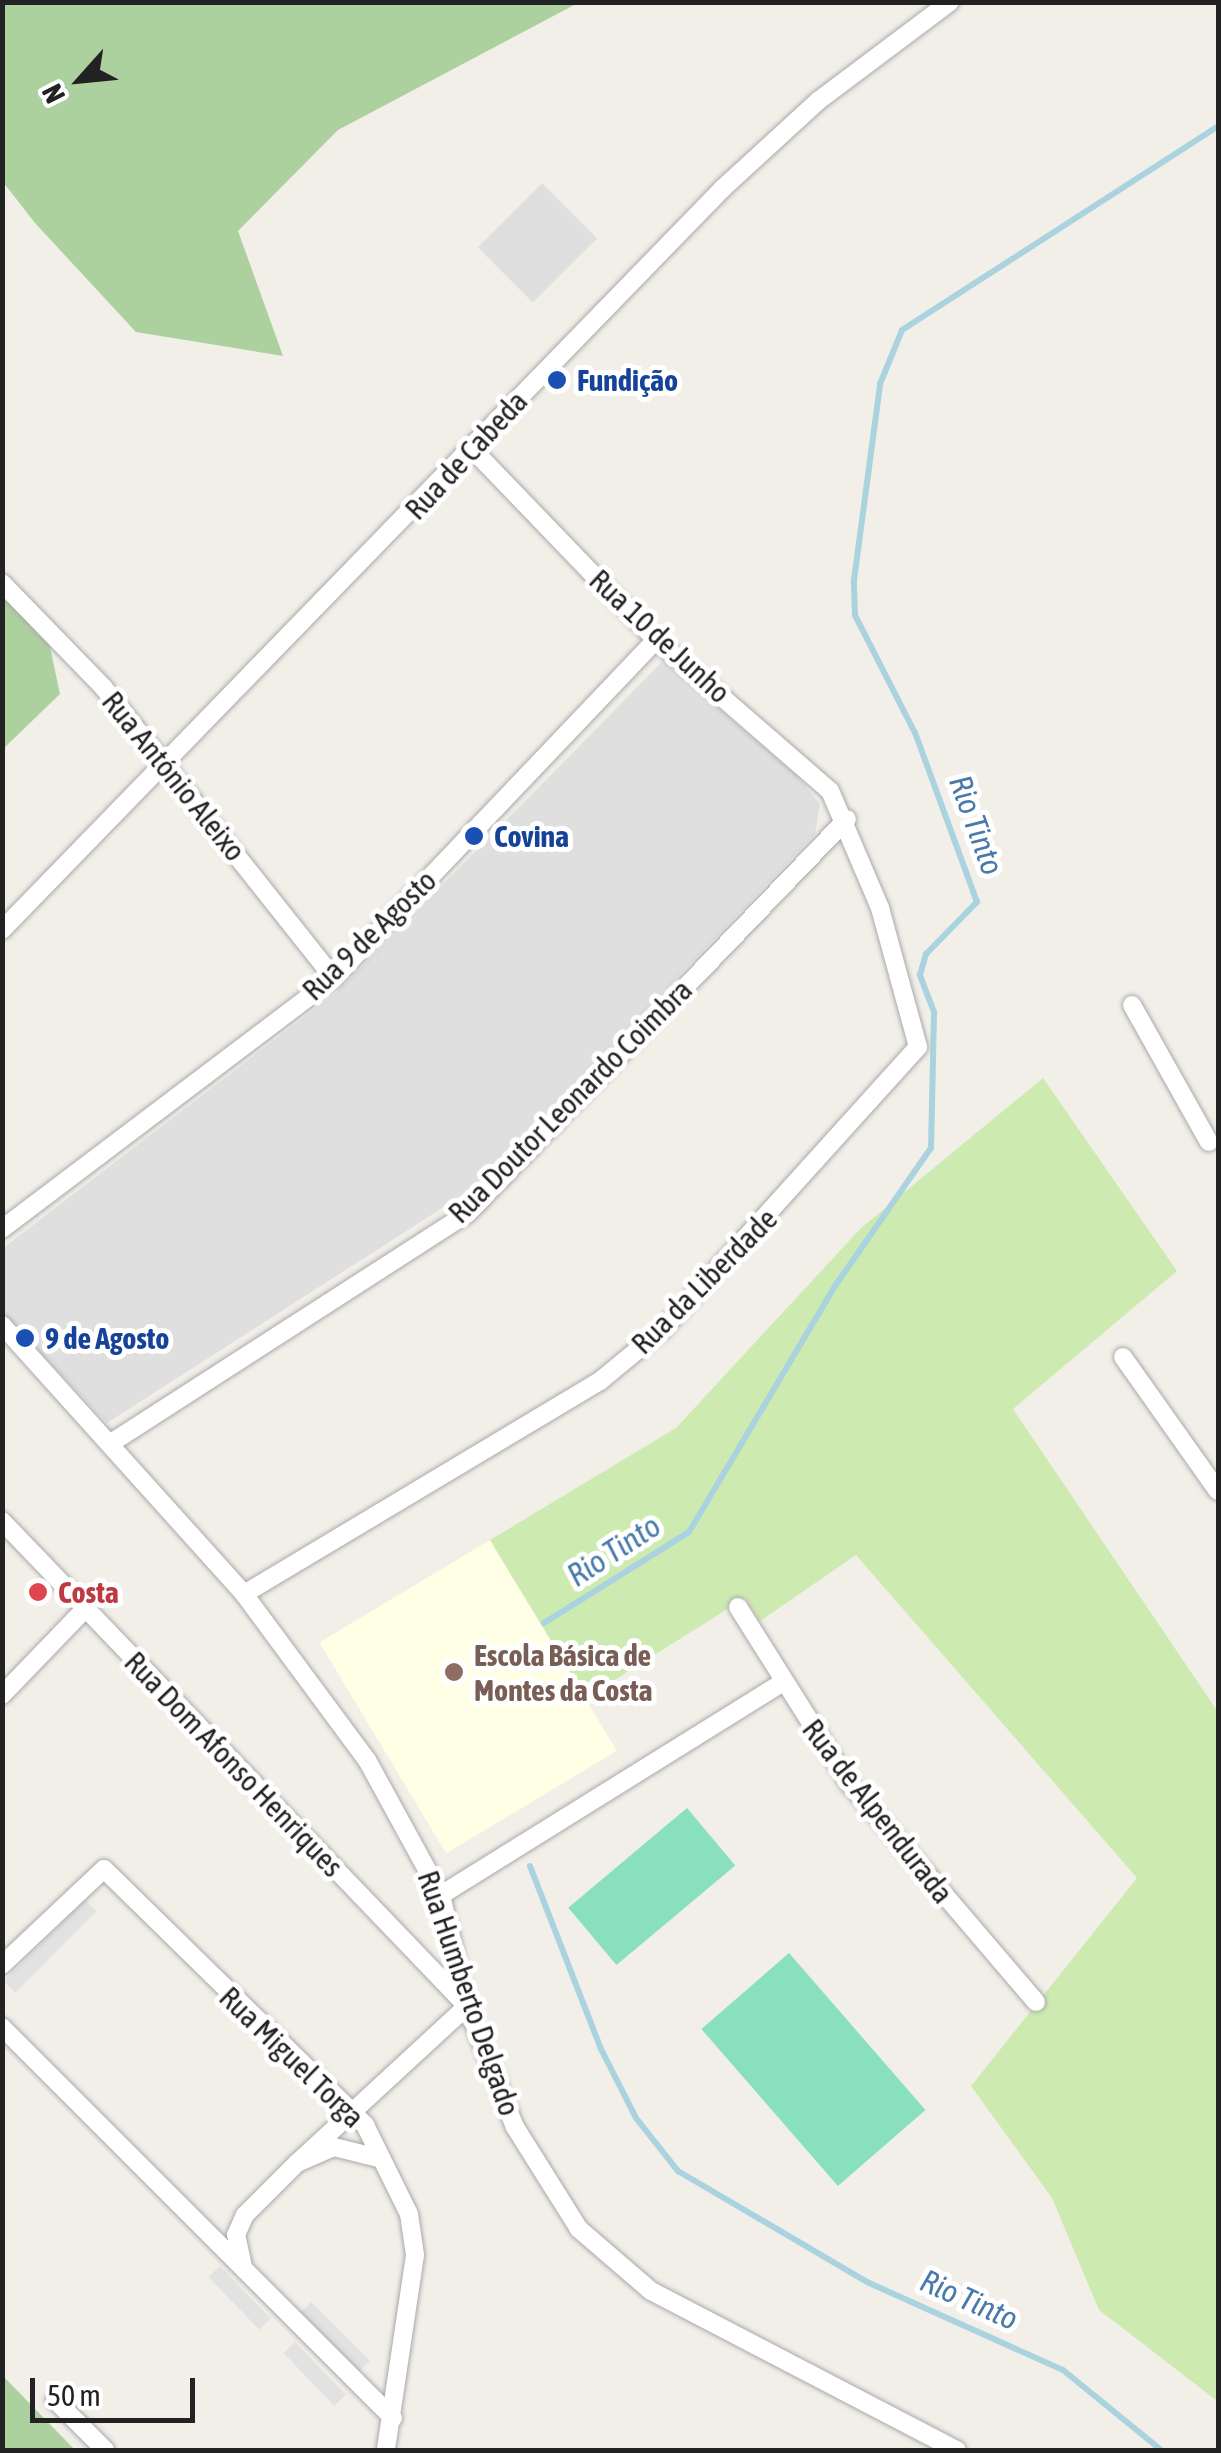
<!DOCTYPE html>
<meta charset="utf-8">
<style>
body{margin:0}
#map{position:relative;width:1221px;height:2453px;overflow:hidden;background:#f2efe9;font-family:"Asap Condensed",sans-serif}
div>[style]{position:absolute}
.residential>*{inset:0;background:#e0dfdf;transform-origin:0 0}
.education>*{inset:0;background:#ffffe5;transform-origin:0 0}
.grass>*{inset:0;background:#cdebb0}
.forest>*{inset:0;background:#add19e}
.pitch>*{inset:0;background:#88e0be;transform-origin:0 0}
.parking>*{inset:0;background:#e2e2e2;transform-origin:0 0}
.stream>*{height:6px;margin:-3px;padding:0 3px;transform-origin:3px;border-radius:3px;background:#aad3df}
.roads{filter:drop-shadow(0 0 2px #a9a9a9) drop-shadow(0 0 2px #a9a9a9)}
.street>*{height:18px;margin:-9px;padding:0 9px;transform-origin:9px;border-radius:9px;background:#fff}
.dots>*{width:28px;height:28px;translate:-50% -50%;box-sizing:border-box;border:5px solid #fff;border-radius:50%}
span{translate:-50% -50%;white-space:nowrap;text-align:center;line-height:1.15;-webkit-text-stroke:10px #fff;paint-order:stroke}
.transit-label{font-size:30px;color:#164399;font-weight:700}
.left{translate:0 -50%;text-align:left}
.street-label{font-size:30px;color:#222}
.health-label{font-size:30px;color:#be3a42;font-weight:700}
.education-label{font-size:30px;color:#785e54;font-weight:700}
.water-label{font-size:32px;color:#4a7aab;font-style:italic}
.frame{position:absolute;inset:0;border:5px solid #222;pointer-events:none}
.north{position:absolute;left:30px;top:30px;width:100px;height:100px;-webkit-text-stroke:8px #fff;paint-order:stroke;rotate:243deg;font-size:28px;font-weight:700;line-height:40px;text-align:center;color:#222}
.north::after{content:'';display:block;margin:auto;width:35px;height:45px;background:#222;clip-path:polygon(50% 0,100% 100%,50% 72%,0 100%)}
.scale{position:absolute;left:30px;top:2378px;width:165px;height:45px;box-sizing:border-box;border:5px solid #222;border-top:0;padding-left:12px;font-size:30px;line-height:35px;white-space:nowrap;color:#222;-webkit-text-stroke:8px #fff;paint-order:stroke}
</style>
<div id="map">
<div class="residential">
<i style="left:542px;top:183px;width:78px;height:91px;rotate:45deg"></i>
<i style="clip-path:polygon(663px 661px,797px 776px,820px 804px,815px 834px,475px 1187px,107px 1423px,3px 1313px,3px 1248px,336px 993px)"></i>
</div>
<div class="education">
<i style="left:490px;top:1540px;width:246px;height:199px;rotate:59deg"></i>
</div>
<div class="grass">
<i style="clip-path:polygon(1043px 1078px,1177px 1271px,1013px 1409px,1218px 1712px,1216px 2400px,1099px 2310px,1052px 2198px,971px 2086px,1137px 1878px,856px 1555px,760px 1621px,745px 1598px,586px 1698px,490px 1540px,676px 1428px,861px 1228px)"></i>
</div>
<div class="forest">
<i style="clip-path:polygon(3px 2px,578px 2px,578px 3px,338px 130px,238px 231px,283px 356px,136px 332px,35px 223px,3px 182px)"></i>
<i style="clip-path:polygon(2px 583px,46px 628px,60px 694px,3px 749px)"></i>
<i style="clip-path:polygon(2px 2376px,3px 2376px,75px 2450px,3px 2450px)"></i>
</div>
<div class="pitch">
<i style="left:687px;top:1808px;width:75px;height:155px;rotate:50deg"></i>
<i style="left:789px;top:1953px;width:208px;height:116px;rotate:49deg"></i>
</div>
<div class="parking">
<i style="left:85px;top:1900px;width:16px;height:115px;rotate:45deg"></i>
<i style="left:220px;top:2266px;width:73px;height:16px;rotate:46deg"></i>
<i style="left:311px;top:2302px;width:83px;height:16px;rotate:45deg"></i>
<i style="left:295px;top:2342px;width:73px;height:16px;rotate:46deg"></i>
</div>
<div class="stream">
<i style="left:544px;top:1623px;width:171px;rotate:-32.1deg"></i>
<i style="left:689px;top:1532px;width:286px;rotate:-59.3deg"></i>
<i style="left:835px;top:1286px;width:168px;rotate:-55.2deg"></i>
<i style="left:931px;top:1148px;width:136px;rotate:-88.7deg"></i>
<i style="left:934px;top:1012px;width:40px;rotate:-111deg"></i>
<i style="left:920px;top:975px;width:22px;rotate:-74deg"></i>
<i style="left:926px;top:954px;width:73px;rotate:-45.6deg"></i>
<i style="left:977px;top:902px;width:180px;rotate:-110.1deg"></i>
<i style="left:915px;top:733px;width:132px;rotate:-117deg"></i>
<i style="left:855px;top:615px;width:35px;rotate:-92deg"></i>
<i style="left:854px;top:580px;width:198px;rotate:-82.4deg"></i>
<i style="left:880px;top:384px;width:58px;rotate:-67.8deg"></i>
<i style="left:902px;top:330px;width:376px;rotate:-32.8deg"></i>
<i style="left:530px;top:1866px;width:196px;rotate:68.8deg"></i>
<i style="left:601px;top:2049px;width:77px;rotate:63.1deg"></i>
<i style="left:636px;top:2118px;width:68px;rotate:51.6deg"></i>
<i style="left:678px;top:2171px;width:219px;rotate:30.4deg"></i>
<i style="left:867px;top:2282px;width:215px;rotate:24.2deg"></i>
<i style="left:1063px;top:2370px;width:127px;rotate:39.2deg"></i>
</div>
<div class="roads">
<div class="street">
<i style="left:2px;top:583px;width:145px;rotate:45.8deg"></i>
<i style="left:103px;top:687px;width:372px;rotate:51.6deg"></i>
<i style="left:2px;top:930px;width:1033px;rotate:-45.82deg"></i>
<i style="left:722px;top:189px;width:130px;rotate:-42.5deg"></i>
<i style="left:818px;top:101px;width:165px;rotate:-36.9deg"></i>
<i style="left:1132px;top:1005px;width:157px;rotate:60.7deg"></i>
<i style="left:2px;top:1229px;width:416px;rotate:-37.1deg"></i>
<i style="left:334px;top:978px;width:467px;rotate:-46.4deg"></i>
<i style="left:2px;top:1325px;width:362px;rotate:48deg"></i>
<i style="left:244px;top:1594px;width:207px;rotate:53.5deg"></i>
<i style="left:367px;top:1760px;width:154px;rotate:61.3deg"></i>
<i style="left:441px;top:1895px;width:114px;rotate:76.8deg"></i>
<i style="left:467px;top:2006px;width:130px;rotate:68.4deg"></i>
<i style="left:515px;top:2127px;width:120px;rotate:57.9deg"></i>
<i style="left:579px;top:2229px;width:95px;rotate:40.7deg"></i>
<i style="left:651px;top:2291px;width:345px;rotate:27.5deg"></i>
<i style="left:1123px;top:1357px;width:164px;rotate:54.7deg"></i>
<i style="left:111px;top:1443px;width:423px;rotate:-32.8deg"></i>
<i style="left:467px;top:1214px;width:548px;rotate:-46.11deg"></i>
<i style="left:2px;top:1521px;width:670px;rotate:46.21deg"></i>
<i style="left:244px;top:1594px;width:415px;rotate:-30.9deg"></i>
<i style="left:600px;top:1381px;width:83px;rotate:-39.6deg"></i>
<i style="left:664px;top:1328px;width:379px;rotate:-47.9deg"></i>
<i style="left:918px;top:1047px;width:144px;rotate:-105.3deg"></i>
<i style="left:880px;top:908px;width:127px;rotate:-113.1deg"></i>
<i style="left:830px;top:791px;width:230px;rotate:-139deg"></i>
<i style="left:656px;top:640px;width:264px;rotate:-133.9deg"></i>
<i style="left:738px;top:1607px;width:208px;rotate:57.8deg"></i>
<i style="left:849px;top:1783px;width:288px;rotate:49.5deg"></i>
<i style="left:2px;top:1695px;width:118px;rotate:-46deg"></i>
<i style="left:441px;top:1895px;width:401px;rotate:-31.9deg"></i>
<i style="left:2px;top:1965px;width:140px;rotate:-43.3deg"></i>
<i style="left:104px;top:1869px;width:366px;rotate:44.4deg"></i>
<i style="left:365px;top:2125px;width:99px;rotate:63.7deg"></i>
<i style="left:409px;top:2214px;width:41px;rotate:81.7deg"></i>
<i style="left:415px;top:2255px;width:197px;rotate:98.5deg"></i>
<i style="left:2px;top:2027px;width:553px;rotate:45deg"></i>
<i style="left:297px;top:2163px;width:231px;rotate:-42.7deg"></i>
<i style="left:243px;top:2267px;width:33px;rotate:-102deg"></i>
<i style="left:236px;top:2235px;width:22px;rotate:-66deg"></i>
<i style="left:245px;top:2215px;width:74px;rotate:-45deg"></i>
<i style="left:297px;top:2163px;width:40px;rotate:-23.4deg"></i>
<i style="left:334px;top:2147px;width:49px;rotate:14deg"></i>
<i style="left:55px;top:2400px;width:71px;rotate:45deg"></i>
</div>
</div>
<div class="dots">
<i style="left:557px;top:380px;background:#1a4fb4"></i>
<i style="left:474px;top:836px;background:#1a4fb4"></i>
<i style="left:25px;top:1338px;background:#1a4fb4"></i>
<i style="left:38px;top:1592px;background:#e0444e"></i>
<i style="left:454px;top:1672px;background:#8d6e63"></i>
</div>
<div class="transit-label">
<span class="left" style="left:577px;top:380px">Fundição</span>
<span class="left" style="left:494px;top:836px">Covina</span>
<span class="left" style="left:45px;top:1338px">9 de Agosto</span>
</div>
<div class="street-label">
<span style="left:466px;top:455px;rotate:-47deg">Rua de Cabeda</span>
<span style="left:660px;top:636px;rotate:43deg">Rua 10 de Junho</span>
<span style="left:174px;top:776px;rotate:51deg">Rua António Aleixo</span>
<span style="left:369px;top:935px;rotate:-44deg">Rua 9 de Agosto</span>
<span style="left:570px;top:1101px;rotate:-45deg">Rua Doutor Leonardo Coimbra</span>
<span style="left:704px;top:1281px;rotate:-45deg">Rua da Liberdade</span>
<span style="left:234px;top:1764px;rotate:46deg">Rua Dom Afonso Henriques</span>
<span style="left:878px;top:1811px;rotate:52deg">Rua de Alpendurada</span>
<span style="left:469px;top:1993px;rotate:71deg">Rua Humberto Delgado</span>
<span style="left:292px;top:2057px;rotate:44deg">Rua Miguel Torga</span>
</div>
<div class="health-label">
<span class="left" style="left:58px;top:1592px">Costa</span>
</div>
<div class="education-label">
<span class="left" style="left:474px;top:1672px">Escola Básica de<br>Montes da Costa</span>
</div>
<div class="water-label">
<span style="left:976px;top:825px;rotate:70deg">Rio Tinto</span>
<span style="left:614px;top:1551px;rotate:-33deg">Rio Tinto</span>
<span style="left:969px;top:2300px;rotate:24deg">Rio Tinto</span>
</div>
<div class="frame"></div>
<div class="north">N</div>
<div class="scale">50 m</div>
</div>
